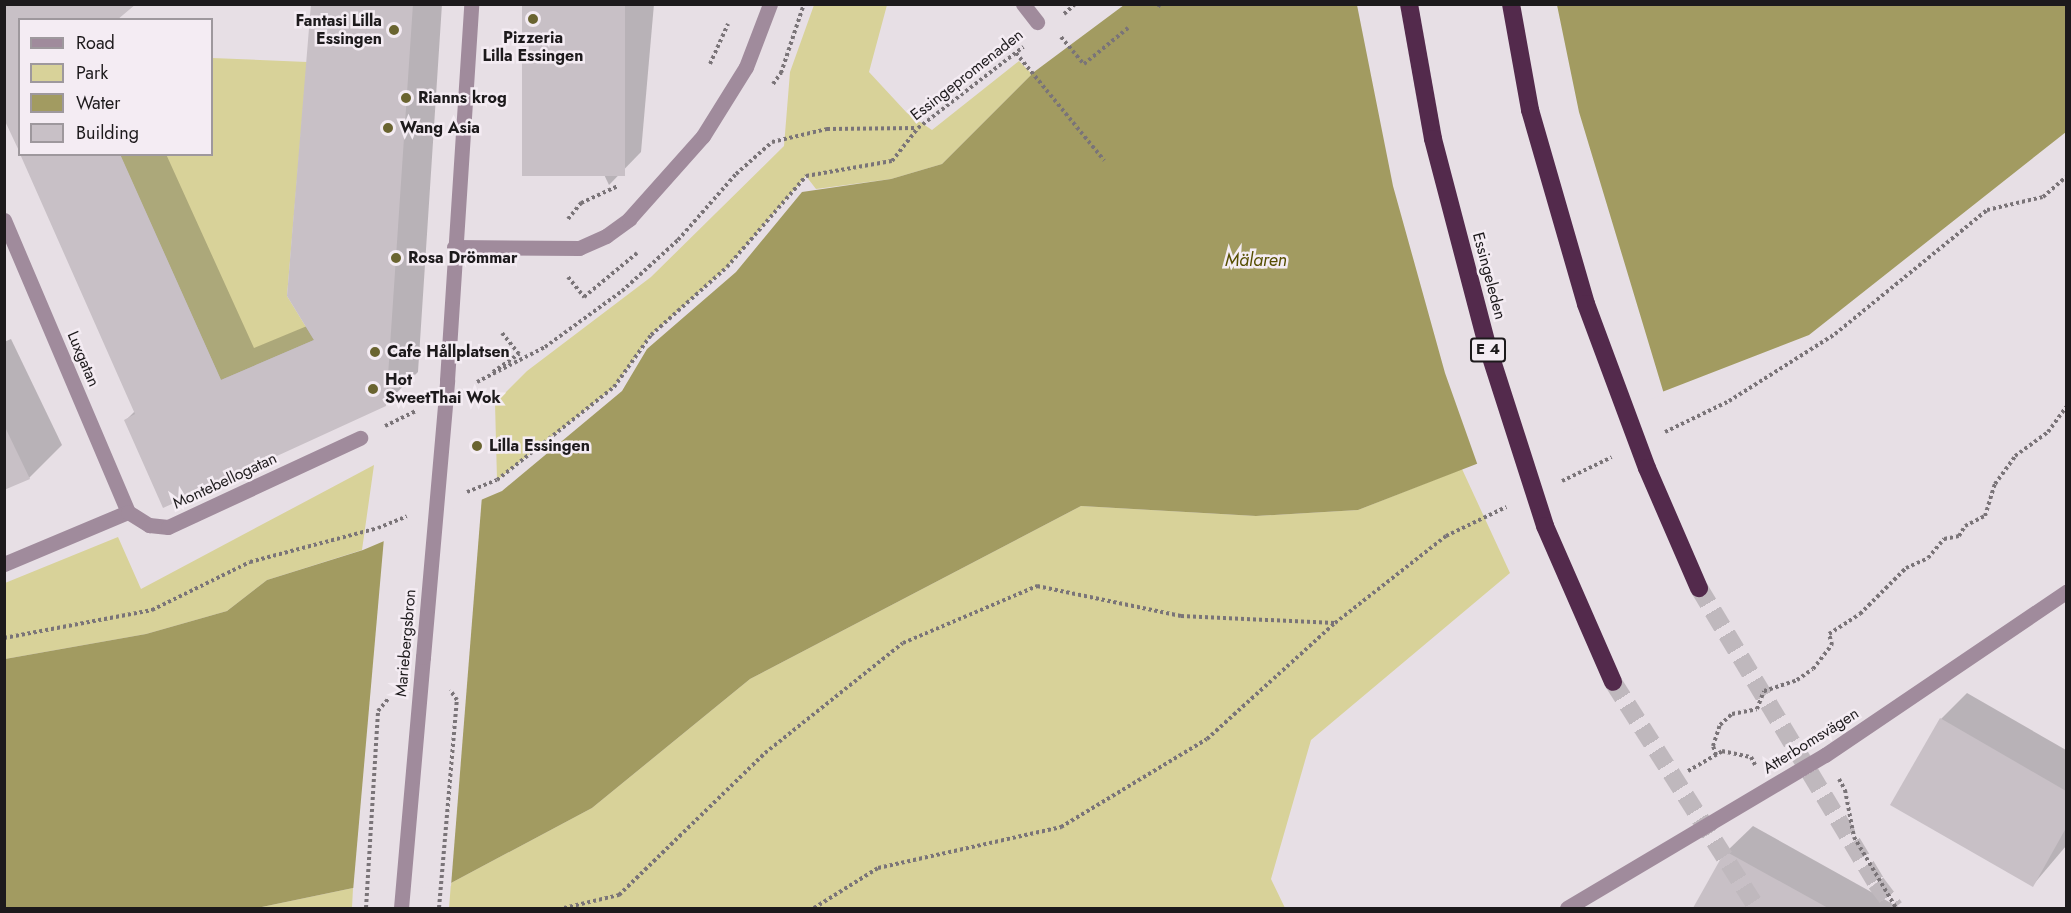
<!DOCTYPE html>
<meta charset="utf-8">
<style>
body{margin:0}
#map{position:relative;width:2071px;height:913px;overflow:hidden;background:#e7dfe5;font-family:Jost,sans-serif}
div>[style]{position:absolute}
.green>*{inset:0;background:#d8d299}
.water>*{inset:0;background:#a29b61}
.pier>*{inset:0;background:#e7dfe5}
.shadow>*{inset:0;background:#0003}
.building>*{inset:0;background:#c8c0c6;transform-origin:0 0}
.motorway-tunnel>*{height:18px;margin-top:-9px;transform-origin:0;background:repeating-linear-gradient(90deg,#bfb8bd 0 18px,transparent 0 27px)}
.path>*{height:4px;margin-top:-2px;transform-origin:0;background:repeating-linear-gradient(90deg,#7a7478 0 3px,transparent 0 6px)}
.service>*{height:15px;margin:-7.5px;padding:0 7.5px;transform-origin:7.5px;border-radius:7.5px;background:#a08b9c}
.minor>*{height:15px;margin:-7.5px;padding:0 7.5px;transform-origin:7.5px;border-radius:7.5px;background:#a08b9c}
.tertiary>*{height:15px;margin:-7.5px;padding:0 7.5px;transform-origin:7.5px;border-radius:7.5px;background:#a08b9c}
.tertiary-bridge>*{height:15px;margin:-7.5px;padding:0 7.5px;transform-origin:7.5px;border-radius:7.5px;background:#a08b9c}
.motorway-bridge>*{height:18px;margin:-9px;padding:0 9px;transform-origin:9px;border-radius:9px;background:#532a4c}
.dots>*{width:16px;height:16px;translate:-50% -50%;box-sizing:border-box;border:3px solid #f4ecf3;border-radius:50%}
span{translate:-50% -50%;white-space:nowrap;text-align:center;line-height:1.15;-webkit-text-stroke:5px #f4ecf3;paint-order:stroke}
.shield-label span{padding:2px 4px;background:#f4ecf3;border:2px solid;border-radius:4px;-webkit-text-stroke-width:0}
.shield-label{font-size:15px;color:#1d1a1c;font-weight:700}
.poi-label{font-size:16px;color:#1d1a1c;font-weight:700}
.right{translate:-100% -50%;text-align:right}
.left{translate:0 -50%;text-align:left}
.street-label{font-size:16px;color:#1d1a1c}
.water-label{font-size:18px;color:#554d01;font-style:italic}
.frame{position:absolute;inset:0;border:6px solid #1d1a1c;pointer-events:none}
.legend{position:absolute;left:18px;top:18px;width:195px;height:138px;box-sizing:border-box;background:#f4ecf3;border:2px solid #9e989d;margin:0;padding:8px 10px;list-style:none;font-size:18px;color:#1d1a1c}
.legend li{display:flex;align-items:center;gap:12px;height:30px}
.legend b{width:30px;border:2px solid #9e989d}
</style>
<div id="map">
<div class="green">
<i style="clip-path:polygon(814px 5px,887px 5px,869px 72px,907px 113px,932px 130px,1019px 61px,1032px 74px,942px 164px,891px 179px,816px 189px,806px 176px,727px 267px,651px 335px,614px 387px,497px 480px,495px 403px,527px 371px,651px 277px,784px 146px,790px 72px)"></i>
<i style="clip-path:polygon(212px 58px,307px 62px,287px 296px,314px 340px,221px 380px,120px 155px,212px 154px)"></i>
<i style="clip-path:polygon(374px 465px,362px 550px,267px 580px,227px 611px,146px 634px,5px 659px,5px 583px,118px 537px,141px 589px)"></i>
<i style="clip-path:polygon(1462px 469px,1510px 573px,1311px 740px,1271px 879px,1285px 908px,449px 908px,451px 883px,592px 808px,750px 679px,1081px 506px,1256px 516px,1358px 510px)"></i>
<i style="clip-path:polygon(353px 888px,352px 908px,257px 908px)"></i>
</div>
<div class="water">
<i style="clip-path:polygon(1124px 5px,2066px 5px,2066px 132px,1809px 335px,1358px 510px,1256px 516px,1081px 506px,750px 679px,592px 808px,451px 883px,353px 888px,257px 908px,5px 908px,5px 659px,146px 634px,227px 611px,267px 580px,363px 550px,502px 491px,622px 391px,647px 349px,736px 272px,802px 192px,891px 179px,942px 164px,1034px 72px)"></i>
</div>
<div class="pier">
<i style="clip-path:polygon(1357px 5px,1557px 5px,1579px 112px,1664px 394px,1478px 466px,1445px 373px,1393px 186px)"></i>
<i style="clip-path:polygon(482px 496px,451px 886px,353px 891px,384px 538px)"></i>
</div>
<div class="shadow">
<i style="clip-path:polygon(313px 4px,442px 4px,418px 372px,385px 404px,126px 420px,135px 411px,22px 154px,166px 154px,254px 348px,307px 326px)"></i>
<i style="clip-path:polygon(523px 4px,654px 4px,641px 152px,609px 185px)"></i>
<i style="clip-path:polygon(11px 339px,62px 445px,29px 478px,4px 488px,4px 342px)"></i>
<i style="clip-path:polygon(1967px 693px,2066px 750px,2066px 846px,2033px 885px,1941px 719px)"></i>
<i style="clip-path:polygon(1753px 826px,1900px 908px,1694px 908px,1726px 852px)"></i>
</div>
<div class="building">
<i style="clip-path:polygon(4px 4px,136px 4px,117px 20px,20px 20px,20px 153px,4px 119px)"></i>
<i style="clip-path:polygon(311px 4px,413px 4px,386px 406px,163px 508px,124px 420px,135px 414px,20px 154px,120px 154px,221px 380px,314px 340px,287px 296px)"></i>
<i style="left:522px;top:4px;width:103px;height:172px"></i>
<i style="clip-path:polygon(4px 425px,30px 479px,4px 490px)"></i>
<i style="clip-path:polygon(1940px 718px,2066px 791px,2066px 828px,2033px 887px,1890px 805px)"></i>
<i style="clip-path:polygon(1725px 851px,1828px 908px,1693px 908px)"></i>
</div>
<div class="motorway-tunnel">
<i style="left:1699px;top:588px;width:344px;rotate:59deg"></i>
<i style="left:1876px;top:883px;width:31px;rotate:53deg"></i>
<i style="left:1613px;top:682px;width:268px;rotate:57.5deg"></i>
</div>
<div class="path">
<i style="left:1158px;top:7px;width:4px;rotate:-56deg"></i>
<i style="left:1064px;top:14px;width:15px;rotate:-42deg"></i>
<i style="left:1061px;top:37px;width:35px;rotate:50deg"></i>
<i style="left:1084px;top:64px;width:57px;rotate:-39.3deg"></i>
<i style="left:1016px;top:53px;width:139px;rotate:50.6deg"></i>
<i style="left:710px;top:64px;width:44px;rotate:-65.8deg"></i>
<i style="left:773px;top:84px;width:14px;rotate:-54deg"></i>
<i style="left:781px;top:73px;width:73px;rotate:-71.6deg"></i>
<i style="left:568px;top:219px;width:21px;rotate:-51deg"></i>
<i style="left:581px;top:203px;width:41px;rotate:-24.7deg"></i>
<i style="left:568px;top:277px;width:26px;rotate:51deg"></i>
<i style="left:584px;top:297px;width:69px;rotate:-39.7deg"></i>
<i style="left:493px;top:372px;width:32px;rotate:-35deg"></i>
<i style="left:519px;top:354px;width:27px;rotate:-129deg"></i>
<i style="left:477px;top:382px;width:76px;rotate:-27.2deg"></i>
<i style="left:545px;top:347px;width:95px;rotate:-36deg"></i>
<i style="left:622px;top:291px;width:76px;rotate:-42.3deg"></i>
<i style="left:678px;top:240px;width:88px;rotate:-48.7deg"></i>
<i style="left:736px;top:174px;width:48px;rotate:-41.6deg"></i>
<i style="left:772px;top:142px;width:57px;rotate:-13.3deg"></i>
<i style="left:827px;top:129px;width:90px;rotate:-0.6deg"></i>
<i style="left:385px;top:426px;width:34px;rotate:-26deg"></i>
<i style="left:1665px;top:432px;width:71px;rotate:-25.8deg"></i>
<i style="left:1729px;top:401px;width:125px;rotate:-32.3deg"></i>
<i style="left:1835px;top:334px;width:196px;rotate:-39.2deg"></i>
<i style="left:1987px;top:210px;width:57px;rotate:-13.1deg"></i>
<i style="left:2043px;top:197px;width:30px;rotate:-41deg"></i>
<i style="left:1562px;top:481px;width:55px;rotate:-25.6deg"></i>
<i style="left:467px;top:492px;width:32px;rotate:-22deg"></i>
<i style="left:497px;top:480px;width:149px;rotate:-38.5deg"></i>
<i style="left:614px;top:387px;width:64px;rotate:-54.6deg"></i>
<i style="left:651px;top:335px;width:102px;rotate:-41.8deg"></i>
<i style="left:727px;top:267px;width:121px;rotate:-49deg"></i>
<i style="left:806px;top:176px;width:87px;rotate:-9.9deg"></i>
<i style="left:892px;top:161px;width:42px;rotate:-51.8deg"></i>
<i style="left:918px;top:128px;width:133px;rotate:-37.6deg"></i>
<i style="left:4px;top:638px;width:151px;rotate:-10.7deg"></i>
<i style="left:152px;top:610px;width:109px;rotate:-26.1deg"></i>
<i style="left:250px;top:562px;width:132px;rotate:-14.9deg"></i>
<i style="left:378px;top:528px;width:31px;rotate:-22deg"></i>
<i style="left:1716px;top:755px;width:9px;rotate:-108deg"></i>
<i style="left:1713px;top:746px;width:22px;rotate:-72deg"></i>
<i style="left:1720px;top:725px;width:16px;rotate:-43deg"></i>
<i style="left:1732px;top:714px;width:25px;rotate:-11deg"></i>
<i style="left:1757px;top:709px;width:19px;rotate:-69deg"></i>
<i style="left:1764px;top:691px;width:35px;rotate:-18deg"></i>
<i style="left:1797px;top:680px;width:19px;rotate:-35deg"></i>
<i style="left:1813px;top:669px;width:31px;rotate:-52deg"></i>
<i style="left:1832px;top:645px;width:11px;rotate:-105deg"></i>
<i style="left:1829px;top:634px;width:37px;rotate:-33deg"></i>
<i style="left:1860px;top:614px;width:65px;rotate:-45deg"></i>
<i style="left:1906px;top:568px;width:24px;rotate:-24deg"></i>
<i style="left:1928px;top:558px;width:25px;rotate:-50deg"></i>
<i style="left:1944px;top:539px;width:15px;rotate:-11deg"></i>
<i style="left:1959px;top:536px;width:12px;rotate:-59deg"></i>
<i style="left:1965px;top:526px;width:22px;rotate:-27deg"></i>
<i style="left:1985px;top:516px;width:34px;rotate:-73deg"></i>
<i style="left:1995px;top:484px;width:34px;rotate:-54deg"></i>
<i style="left:2015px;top:456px;width:41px;rotate:-36deg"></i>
<i style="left:2048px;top:432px;width:31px;rotate:-54deg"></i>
<i style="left:1688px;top:771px;width:39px;rotate:-30deg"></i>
<i style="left:1722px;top:751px;width:30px;rotate:12deg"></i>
<i style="left:1751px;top:757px;width:9px;rotate:63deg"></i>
<i style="left:1839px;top:779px;width:13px;rotate:61deg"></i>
<i style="left:1845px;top:790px;width:48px;rotate:79.2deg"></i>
<i style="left:1854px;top:837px;width:82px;rotate:59.4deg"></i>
<i style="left:366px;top:908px;width:197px;rotate:-86.5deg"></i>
<i style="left:378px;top:711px;width:17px;rotate:-50deg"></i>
<i style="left:439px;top:908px;width:209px;rotate:-85.1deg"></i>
<i style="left:457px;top:700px;width:12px;rotate:-125deg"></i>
<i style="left:564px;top:908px;width:57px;rotate:-13.3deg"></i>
<i style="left:619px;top:895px;width:204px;rotate:-44.2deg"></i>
<i style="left:765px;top:753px;width:176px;rotate:-38.6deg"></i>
<i style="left:903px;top:643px;width:146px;rotate:-23deg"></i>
<i style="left:1037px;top:586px;width:147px;rotate:11.8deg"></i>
<i style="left:1181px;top:616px;width:154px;rotate:2.6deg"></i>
<i style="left:1335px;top:623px;width:141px;rotate:-38.1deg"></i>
<i style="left:1446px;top:536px;width:67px;rotate:-25.8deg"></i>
<i style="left:814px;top:908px;width:75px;rotate:-32deg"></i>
<i style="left:878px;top:868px;width:188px;rotate:-12.6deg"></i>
<i style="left:1061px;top:827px;width:170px;rotate:-31.1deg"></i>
<i style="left:1207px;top:739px;width:171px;rotate:-42.2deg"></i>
</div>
<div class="service">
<i style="left:1023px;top:4px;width:23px;rotate:52deg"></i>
</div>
<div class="minor">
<i style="left:4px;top:220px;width:317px;rotate:67deg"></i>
<i style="left:4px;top:564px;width:134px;rotate:-22.8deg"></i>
<i style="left:128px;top:512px;width:25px;rotate:32deg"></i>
<i style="left:149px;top:525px;width:19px;rotate:6deg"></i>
<i style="left:168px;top:527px;width:212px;rotate:-24.9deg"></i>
<i style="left:1567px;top:908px;width:300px;rotate:-30.7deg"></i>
<i style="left:1825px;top:755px;width:291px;rotate:-34.1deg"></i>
</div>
<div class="tertiary">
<i style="left:454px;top:247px;width:125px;rotate:0.5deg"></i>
<i style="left:579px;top:248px;width:30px;rotate:-24deg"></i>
<i style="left:606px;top:236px;width:29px;rotate:-36deg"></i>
<i style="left:629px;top:219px;width:111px;rotate:-48.3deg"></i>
<i style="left:703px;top:136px;width:81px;rotate:-58.1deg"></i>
<i style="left:746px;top:67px;width:67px;rotate:-69.1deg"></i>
<i style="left:447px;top:380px;width:377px;rotate:-86.3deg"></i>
<i style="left:401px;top:908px;width:252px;rotate:-85deg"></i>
</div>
<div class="tertiary-bridge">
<i style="left:423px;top:657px;width:278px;rotate:-85deg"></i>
</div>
<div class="motorway-bridge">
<i style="left:1409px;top:4px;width:137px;rotate:79.9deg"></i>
<i style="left:1433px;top:139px;width:213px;rotate:75.3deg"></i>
<i style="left:1487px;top:345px;width:190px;rotate:72.2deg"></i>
<i style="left:1545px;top:526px;width:170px;rotate:66.4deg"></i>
<i style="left:1511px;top:4px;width:108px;rotate:79.8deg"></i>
<i style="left:1530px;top:110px;width:202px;rotate:73.9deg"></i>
<i style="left:1586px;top:304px;width:175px;rotate:69.6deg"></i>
<i style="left:1647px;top:468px;width:131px;rotate:66.6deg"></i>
</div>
<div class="dots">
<i style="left:533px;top:19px;background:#6a6430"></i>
<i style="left:394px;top:30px;background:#6a6430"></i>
<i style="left:406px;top:98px;background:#6a6430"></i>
<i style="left:388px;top:128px;background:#6a6430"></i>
<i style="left:396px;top:258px;background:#6a6430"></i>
<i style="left:375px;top:352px;background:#6a6430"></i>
<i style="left:373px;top:389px;background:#6a6430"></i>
<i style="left:477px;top:446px;background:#6a6430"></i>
</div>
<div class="shield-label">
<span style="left:1488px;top:350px">E 4</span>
</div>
<div class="poi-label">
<span class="right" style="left:382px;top:30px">Fantasi Lilla<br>Essingen</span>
<span style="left:533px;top:47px">Pizzeria<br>Lilla Essingen</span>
<span class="left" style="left:418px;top:98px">Rianns krog</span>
<span class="left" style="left:400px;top:128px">Wang Asia</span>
<span class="left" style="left:408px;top:258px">Rosa Drömmar</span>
<span class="left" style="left:387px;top:352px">Cafe Hållplatsen</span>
<span class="left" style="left:385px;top:389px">Hot<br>SweetThai Wok</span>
<span class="left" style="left:489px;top:446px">Lilla Essingen</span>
</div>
<div class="street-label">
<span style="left:967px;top:75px;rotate:-38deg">Essingepromenaden</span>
<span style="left:1489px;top:276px;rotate:75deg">Essingeleden</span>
<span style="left:83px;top:359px;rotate:67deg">Luxgatan</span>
<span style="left:225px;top:481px;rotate:-25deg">Montebellogatan</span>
<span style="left:406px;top:643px;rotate:-85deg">Mariebergsbron</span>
<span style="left:1811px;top:741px;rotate:-32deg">Atterbomsvägen</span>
</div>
<div class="water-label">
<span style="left:1256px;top:260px">Mälaren</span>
</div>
<div class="frame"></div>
<ul class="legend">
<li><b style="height:8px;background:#a08b9c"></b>Road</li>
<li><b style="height:16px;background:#d8d299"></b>Park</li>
<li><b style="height:16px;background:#a29b61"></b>Water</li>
<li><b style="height:16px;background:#c8c0c6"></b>Building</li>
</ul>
</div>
